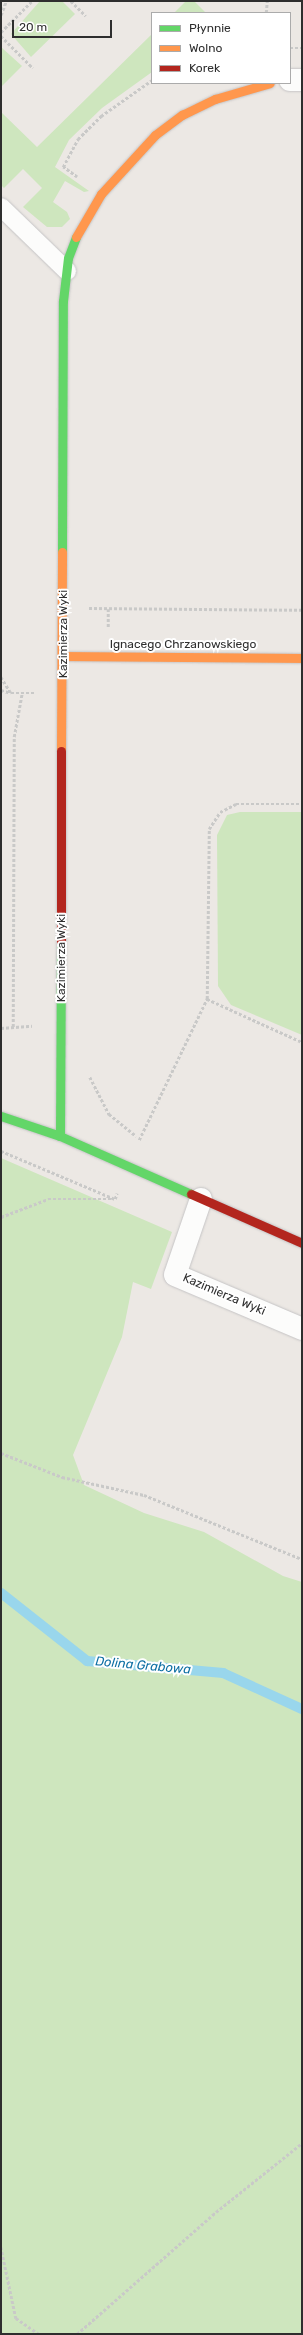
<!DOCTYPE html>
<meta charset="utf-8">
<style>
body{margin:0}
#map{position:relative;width:303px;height:2335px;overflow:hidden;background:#ece8e4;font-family:Rubik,sans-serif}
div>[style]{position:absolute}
.green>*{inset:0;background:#cee6be}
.stream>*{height:10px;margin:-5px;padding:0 5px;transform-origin:5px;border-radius:5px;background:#99d6ec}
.path>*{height:2.5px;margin-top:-1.25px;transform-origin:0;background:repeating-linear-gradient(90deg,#c9c9c8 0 3px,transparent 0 5px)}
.roads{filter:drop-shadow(0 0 1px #c5c4c5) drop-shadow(0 0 1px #c5c4c5)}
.lane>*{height:18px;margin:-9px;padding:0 9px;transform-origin:9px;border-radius:9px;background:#fcfcfb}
.street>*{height:22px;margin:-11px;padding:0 11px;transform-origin:11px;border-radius:11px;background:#fcfcfb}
.fast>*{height:9px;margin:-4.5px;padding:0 4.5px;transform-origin:4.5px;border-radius:4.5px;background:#63d668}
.slow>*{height:9px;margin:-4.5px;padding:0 4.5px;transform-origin:4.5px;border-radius:4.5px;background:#ff974d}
.jam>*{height:9px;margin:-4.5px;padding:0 4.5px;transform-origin:4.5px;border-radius:4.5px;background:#b3261e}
span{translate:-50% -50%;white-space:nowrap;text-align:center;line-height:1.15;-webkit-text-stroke:4px #fff;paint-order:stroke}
.street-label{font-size:12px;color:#2e2e2e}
.water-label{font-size:13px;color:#0d6fa3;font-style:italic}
.frame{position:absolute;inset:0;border:2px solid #2e2e2e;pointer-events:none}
.legend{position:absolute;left:151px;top:12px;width:140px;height:72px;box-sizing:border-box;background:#fff;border:1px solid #ababab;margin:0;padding:5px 7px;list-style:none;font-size:12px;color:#2e2e2e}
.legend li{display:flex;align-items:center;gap:8px;height:20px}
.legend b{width:20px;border:1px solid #ababab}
.scale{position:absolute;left:12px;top:20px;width:100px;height:18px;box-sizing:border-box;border:2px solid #2e2e2e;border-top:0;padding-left:5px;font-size:12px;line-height:14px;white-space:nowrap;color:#2e2e2e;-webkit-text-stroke:3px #fff;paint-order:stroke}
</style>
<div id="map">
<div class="green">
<i style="clip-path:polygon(40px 1px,62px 1px,75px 14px,31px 57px,11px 34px)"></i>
<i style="clip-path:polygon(186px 1px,194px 1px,206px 13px,174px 13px)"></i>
<i style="clip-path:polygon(152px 34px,152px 72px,102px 108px,69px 140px,55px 167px,89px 191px,84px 192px,65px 181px,53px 202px,67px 212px,70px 219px,62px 227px,47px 227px,23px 207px,42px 188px,23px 169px,4px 188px,1px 185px,1px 112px,37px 147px)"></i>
<i style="clip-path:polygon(1px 47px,22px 66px,1px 87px)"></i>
<i style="clip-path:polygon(240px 812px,302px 812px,302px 1035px,231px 1005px,218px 986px,217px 835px,227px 815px)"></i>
<i style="clip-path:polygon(1px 1158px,172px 1232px,151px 1289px,133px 1282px,122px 1337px,73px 1455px,84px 1485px,144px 1513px,204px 1532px,283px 1576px,302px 1582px,302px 2334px,1px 2334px)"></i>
</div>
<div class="stream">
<i style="left:1px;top:1593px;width:110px;rotate:38.3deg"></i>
<i style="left:87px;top:1661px;width:137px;rotate:5deg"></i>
<i style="left:223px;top:1673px;width:87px;rotate:24.5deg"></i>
</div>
<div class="path">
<i style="left:71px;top:1px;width:21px;rotate:45deg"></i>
<i style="left:266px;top:13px;width:12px;rotate:-85deg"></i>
<i style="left:1px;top:15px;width:15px;rotate:-70deg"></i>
<i style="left:1px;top:32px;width:44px;rotate:-45deg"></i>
<i style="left:1px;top:36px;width:45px;rotate:45deg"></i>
<i style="left:290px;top:48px;width:12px"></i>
<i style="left:77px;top:177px;width:17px;rotate:-144deg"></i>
<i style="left:63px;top:167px;width:32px;rotate:-62deg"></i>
<i style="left:78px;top:139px;width:33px;rotate:-45deg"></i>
<i style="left:101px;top:116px;width:62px;rotate:-35.2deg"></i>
<i style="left:89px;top:608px;width:213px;rotate:0.5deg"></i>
<i style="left:108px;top:627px;width:18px;rotate:-90deg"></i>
<i style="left:1px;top:677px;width:19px;rotate:58deg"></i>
<i style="left:11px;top:693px;width:23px"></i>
<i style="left:1px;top:690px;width:10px;rotate:17deg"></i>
<i style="left:207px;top:999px;width:104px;rotate:24.4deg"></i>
<i style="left:13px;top:1027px;width:290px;rotate:-89.8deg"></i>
<i style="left:14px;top:737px;width:45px;rotate:-79.7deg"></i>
<i style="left:1px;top:1028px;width:31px;rotate:-4deg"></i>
<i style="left:90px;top:1077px;width:42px;rotate:62.8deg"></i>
<i style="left:109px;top:1114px;width:35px;rotate:39deg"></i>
<i style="left:139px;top:1140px;width:157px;rotate:-64.3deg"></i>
<i style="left:207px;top:999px;width:170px;rotate:-89.3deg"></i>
<i style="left:209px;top:829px;width:20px;rotate:-57deg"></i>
<i style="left:220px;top:812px;width:18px;rotate:-27deg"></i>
<i style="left:236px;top:804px;width:66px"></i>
<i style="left:1px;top:1151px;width:124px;rotate:22.8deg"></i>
<i style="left:115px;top:1199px;width:6px;rotate:-72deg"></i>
<i style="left:1px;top:1217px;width:50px;rotate:-21deg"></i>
<i style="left:48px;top:1199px;width:64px"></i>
<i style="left:1px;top:1453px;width:66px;rotate:21.5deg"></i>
<i style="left:62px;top:1477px;width:84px;rotate:12.4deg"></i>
<i style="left:144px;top:1495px;width:170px;rotate:22.1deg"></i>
<i style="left:1px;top:2247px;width:73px;rotate:78.1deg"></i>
<i style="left:16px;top:2318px;width:28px;rotate:35deg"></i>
<i style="left:77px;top:2334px;width:185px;rotate:-41.3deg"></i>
<i style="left:216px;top:2212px;width:110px;rotate:-38.7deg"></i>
</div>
<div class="roads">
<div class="lane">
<i style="left:1px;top:207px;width:92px;rotate:44.1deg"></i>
</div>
<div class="street">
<i style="left:290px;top:80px;width:12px"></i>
<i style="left:201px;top:1199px;width:80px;rotate:108.9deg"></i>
<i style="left:175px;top:1275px;width:138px;rotate:23deg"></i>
</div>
<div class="fast">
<i style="left:62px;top:552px;width:251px;rotate:-89.8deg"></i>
<i style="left:63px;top:301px;width:43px;rotate:-83.4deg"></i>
<i style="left:68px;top:258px;width:22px;rotate:-69deg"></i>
<i style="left:1px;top:1116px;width:62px;rotate:18.7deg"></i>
<i style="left:60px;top:1136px;width:143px;rotate:23.9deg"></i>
<i style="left:60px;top:1136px;width:194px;rotate:-89.7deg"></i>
</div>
<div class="slow">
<i style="left:76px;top:237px;width:50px;rotate:-59.8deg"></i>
<i style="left:101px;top:194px;width:80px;rotate:-47.5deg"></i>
<i style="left:155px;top:135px;width:34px;rotate:-37deg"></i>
<i style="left:182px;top:115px;width:37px;rotate:-26deg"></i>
<i style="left:215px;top:99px;width:57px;rotate:-16.2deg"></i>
<i style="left:64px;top:656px;width:238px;rotate:0.5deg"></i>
<i style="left:61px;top:751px;width:199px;rotate:-89.7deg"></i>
</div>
<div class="jam">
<i style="left:61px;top:942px;width:191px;rotate:-90deg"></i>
<i style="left:191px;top:1194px;width:121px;rotate:23.8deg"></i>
</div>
</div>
<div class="street-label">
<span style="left:64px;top:634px;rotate:-90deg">Kazimierza Wyki</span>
<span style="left:183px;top:645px">Ignacego Chrzanowskiego</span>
<span style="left:62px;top:958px;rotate:-90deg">Kazimierza Wyki</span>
<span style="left:224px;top:1295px;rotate:23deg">Kazimierza Wyki</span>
</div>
<div class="water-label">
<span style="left:143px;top:1666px;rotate:5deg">Dolina Grabowa</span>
</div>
<div class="frame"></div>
<ul class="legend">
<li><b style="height:5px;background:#63d668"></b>Płynnie</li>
<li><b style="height:5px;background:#ff974d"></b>Wolno</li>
<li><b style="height:5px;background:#b3261e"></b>Korek</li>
</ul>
<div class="scale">20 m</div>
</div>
